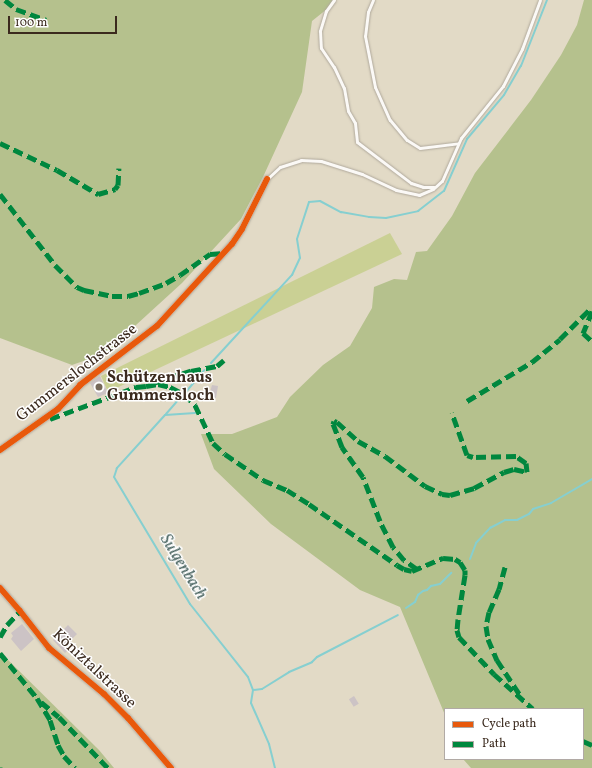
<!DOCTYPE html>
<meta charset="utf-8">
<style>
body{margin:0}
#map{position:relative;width:592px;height:768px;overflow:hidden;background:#e2dac6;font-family:Vollkorn,serif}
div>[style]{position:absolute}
.green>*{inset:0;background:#cad094}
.forest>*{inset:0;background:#b5c18d}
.stream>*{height:2px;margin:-1px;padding:0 1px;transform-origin:1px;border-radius:1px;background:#86cfd0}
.building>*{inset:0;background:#ccc3c5;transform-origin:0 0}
.roads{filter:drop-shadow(0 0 1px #b0a99c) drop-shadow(0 0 1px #b0a99c)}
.service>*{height:3px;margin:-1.5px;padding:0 1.5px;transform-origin:1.5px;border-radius:1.5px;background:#fbf9f6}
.minor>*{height:6px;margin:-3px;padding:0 3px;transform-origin:3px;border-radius:3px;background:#fbf9f6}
.quiet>*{height:5px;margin-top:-2.5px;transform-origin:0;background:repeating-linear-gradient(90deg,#00873e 0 10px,transparent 0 15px)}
.cycleway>*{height:6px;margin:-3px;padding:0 3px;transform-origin:3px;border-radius:3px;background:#e8590c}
.dots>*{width:11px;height:11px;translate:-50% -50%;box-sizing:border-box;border:2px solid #fff;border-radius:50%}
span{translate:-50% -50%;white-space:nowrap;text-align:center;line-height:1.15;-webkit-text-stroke:3px #fff;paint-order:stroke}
.street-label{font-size:16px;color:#3b2a1e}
.poi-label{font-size:16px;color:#3b2a1e;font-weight:700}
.left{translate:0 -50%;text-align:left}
.water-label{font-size:17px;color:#47625e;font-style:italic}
.legend{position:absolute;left:444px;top:708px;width:140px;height:52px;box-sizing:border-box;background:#fff;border:1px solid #b1aaa5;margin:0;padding:5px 7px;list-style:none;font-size:12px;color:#3b2a1e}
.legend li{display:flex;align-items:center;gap:8px;height:20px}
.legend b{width:20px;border:1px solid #b1aaa5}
.scale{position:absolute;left:8px;top:16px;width:109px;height:18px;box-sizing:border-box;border:2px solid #3b2a1e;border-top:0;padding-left:5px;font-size:12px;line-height:14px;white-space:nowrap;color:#3b2a1e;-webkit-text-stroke:3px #fff;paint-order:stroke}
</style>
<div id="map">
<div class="green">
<i style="clip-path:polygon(390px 233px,402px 254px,108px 392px,101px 376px)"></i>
</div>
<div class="forest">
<i style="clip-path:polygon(0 0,333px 0,327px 9px,312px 21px,302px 92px,263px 177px,241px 219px,182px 283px,136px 325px,112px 351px,72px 365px,0 338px)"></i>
<i style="clip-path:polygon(584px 0,592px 0,592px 768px,471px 768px,463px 759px,583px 759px,583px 709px,445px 709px,445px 715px,400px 607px,360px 590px,271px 524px,214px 469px,201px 434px,232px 434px,277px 417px,290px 397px,323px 365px,350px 346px,372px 308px,374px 287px,394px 279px,407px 280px,416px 252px,427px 251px,452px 216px,475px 173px,531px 100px,561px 55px,577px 25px)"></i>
<i style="clip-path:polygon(0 652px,99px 750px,114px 768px,0 768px)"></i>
</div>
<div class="stream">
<i style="left:211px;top:363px;width:120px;rotate:-47.4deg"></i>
<i style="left:292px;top:275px;width:19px;rotate:-65deg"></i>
<i style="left:300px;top:258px;width:19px;rotate:-99deg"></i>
<i style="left:297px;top:239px;width:39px;rotate:-72deg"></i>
<i style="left:309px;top:202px;width:11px;rotate:-5deg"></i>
<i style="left:320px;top:201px;width:24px;rotate:28deg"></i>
<i style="left:341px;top:212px;width:28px;rotate:10deg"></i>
<i style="left:369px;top:217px;width:17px;rotate:3deg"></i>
<i style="left:386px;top:218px;width:33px;rotate:-12deg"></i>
<i style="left:418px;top:211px;width:33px;rotate:-38deg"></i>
<i style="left:444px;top:191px;width:57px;rotate:-66.1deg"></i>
<i style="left:467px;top:139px;width:57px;rotate:-49.9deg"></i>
<i style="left:504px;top:95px;width:34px;rotate:-60deg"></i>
<i style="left:521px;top:66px;width:71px;rotate:-68.5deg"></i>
<i style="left:185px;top:393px;width:30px;rotate:-50deg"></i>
<i style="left:195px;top:413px;width:30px;rotate:176deg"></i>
<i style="left:165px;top:415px;width:72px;rotate:132.2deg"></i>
<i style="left:117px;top:468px;width:9px;rotate:108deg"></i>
<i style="left:114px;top:477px;width:148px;rotate:59.1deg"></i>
<i style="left:190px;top:604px;width:93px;rotate:51.5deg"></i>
<i style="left:248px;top:677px;width:14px;rotate:69deg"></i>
<i style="left:253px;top:690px;width:13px;rotate:99deg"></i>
<i style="left:251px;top:703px;width:45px;rotate:66.3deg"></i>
<i style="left:269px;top:744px;width:25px;rotate:76deg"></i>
<i style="left:166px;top:414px;width:23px;rotate:-49deg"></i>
<i style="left:470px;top:559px;width:17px;rotate:-69deg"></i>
<i style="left:476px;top:543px;width:21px;rotate:-47deg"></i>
<i style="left:490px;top:528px;width:17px;rotate:-28deg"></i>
<i style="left:505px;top:520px;width:12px"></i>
<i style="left:517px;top:520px;width:13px;rotate:-27deg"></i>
<i style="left:529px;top:514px;width:6px;rotate:-51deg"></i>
<i style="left:533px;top:509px;width:19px;rotate:-18deg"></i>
<i style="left:551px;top:503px;width:48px;rotate:-30.3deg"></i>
<i style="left:406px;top:608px;width:11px;rotate:-34deg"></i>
<i style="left:415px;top:602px;width:8px;rotate:-67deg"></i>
<i style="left:418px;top:595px;width:6px;rotate:-39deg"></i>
<i style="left:423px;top:591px;width:4px;rotate:-14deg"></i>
<i style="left:427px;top:590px;width:6px;rotate:-45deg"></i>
<i style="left:431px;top:586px;width:9px;rotate:-13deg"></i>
<i style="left:440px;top:584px;width:16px;rotate:-45deg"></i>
<i style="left:253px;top:690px;width:9px;rotate:-6deg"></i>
<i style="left:262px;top:689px;width:32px;rotate:-32deg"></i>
<i style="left:289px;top:672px;width:25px;rotate:-23deg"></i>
<i style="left:312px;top:662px;width:7px;rotate:-45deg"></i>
<i style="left:317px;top:657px;width:91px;rotate:-27.4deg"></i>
</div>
<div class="building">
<i style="clip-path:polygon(100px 376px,108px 393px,98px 397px,90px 383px)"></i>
<i style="clip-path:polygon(212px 385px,218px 386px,216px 398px,209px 396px)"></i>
<i style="clip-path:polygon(22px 624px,34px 639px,21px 651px,11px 639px,13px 636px,11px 633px)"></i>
<i style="clip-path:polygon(68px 625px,77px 634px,69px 642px,72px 646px,65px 653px,53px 640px)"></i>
<i style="left:354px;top:696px;width:9px;height:6px;rotate:58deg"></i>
</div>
<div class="roads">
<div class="service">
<i style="left:334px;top:0;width:14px;rotate:126deg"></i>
<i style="left:326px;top:11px;width:21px;rotate:107deg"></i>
<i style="left:320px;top:31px;width:17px;rotate:87deg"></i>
<i style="left:321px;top:48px;width:23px;rotate:56deg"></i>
<i style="left:334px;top:67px;width:23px;rotate:65deg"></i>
<i style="left:344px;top:88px;width:23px;rotate:80deg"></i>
<i style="left:348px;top:111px;width:14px;rotate:60deg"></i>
<i style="left:355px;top:123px;width:19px;rotate:84deg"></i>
<i style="left:357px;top:142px;width:68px;rotate:37.2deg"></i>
<i style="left:411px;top:183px;width:13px;rotate:18deg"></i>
<i style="left:423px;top:187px;width:11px"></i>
<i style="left:373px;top:0;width:13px;rotate:113deg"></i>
<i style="left:368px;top:12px;width:24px;rotate:97deg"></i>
<i style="left:365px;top:36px;width:52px;rotate:78.9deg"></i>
<i style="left:375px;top:87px;width:36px;rotate:66deg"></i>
<i style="left:390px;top:120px;width:26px;rotate:50deg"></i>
<i style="left:407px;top:140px;width:15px;rotate:32deg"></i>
<i style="left:420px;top:148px;width:38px;rotate:-7deg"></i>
<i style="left:267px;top:179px;width:18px;rotate:-43deg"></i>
<i style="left:280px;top:167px;width:22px;rotate:-18deg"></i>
<i style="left:301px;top:160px;width:20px;rotate:3deg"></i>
<i style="left:321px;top:161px;width:43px;rotate:17.6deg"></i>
<i style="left:362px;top:174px;width:38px;rotate:25deg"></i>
<i style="left:396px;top:190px;width:24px;rotate:12deg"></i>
<i style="left:419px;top:195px;width:15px;rotate:-23deg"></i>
<i style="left:433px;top:189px;width:12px;rotate:-42deg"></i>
<i style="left:442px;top:181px;width:47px;rotate:-66.2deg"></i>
<i style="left:461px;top:138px;width:67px;rotate:-51.1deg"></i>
<i style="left:503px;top:86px;width:42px;rotate:-62.8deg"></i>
<i style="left:522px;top:49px;width:52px;rotate:-69.8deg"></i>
</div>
<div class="minor">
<i style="left:0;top:450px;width:71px;rotate:-35.3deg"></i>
<i style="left:58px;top:409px;width:33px;rotate:-47deg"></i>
<i style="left:80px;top:385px;width:97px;rotate:-37.5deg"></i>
<i style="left:157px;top:326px;width:111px;rotate:-47.6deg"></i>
<i style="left:232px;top:244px;width:18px;rotate:-56deg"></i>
<i style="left:242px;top:229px;width:56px;rotate:-63.4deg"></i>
<i style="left:0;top:588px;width:30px;rotate:49deg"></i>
<i style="left:20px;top:611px;width:47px;rotate:51.9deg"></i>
<i style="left:49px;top:648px;width:72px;rotate:39.9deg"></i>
<i style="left:104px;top:694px;width:34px;rotate:45deg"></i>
<i style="left:128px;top:718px;width:66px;rotate:49.3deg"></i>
</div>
</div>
<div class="quiet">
<i style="left:5px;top:0;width:14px;rotate:39deg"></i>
<i style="left:16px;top:9px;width:32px;rotate:20deg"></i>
<i style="left:0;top:143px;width:63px;rotate:25.3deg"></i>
<i style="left:57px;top:170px;width:48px;rotate:30.3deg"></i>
<i style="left:98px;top:194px;width:18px;rotate:-16deg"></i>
<i style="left:115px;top:189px;width:5px;rotate:-53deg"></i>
<i style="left:118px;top:185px;width:17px;rotate:-87deg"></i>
<i style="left:0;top:194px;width:90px;rotate:52.2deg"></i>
<i style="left:55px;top:265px;width:31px;rotate:45deg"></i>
<i style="left:77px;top:287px;width:8px;rotate:23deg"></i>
<i style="left:84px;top:290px;width:29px;rotate:12deg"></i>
<i style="left:112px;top:296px;width:16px"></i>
<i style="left:128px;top:296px;width:11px;rotate:-15deg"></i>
<i style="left:139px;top:293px;width:29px;rotate:-20deg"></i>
<i style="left:166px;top:283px;width:16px;rotate:-30deg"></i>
<i style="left:180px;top:275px;width:37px;rotate:-35deg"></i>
<i style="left:210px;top:254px;width:14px;rotate:-4deg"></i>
<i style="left:592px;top:311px;width:24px;rotate:112deg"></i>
<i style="left:583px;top:333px;width:12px;rotate:42deg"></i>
<i style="left:153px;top:383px;width:40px;rotate:-18deg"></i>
<i style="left:191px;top:371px;width:26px;rotate:-11deg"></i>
<i style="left:217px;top:366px;width:9px;rotate:-41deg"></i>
<i style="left:467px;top:401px;width:76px;rotate:-31deg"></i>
<i style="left:532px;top:362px;width:36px;rotate:-39deg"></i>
<i style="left:560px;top:339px;width:45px;rotate:-45deg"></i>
<i style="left:50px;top:419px;width:92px;rotate:-20.4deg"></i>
<i style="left:136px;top:387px;width:10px;rotate:-6deg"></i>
<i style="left:146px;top:386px;width:12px;rotate:-9deg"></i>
<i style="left:158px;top:384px;width:12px;rotate:14deg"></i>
<i style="left:170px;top:387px;width:16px;rotate:27deg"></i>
<i style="left:184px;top:394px;width:16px;rotate:45deg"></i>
<i style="left:195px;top:405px;width:42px;rotate:64.7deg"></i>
<i style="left:213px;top:443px;width:16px;rotate:43deg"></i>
<i style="left:225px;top:454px;width:46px;rotate:34.4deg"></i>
<i style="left:263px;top:480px;width:26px;rotate:23deg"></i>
<i style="left:287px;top:490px;width:26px;rotate:32deg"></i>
<i style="left:309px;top:504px;width:107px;rotate:34.7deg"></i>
<i style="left:397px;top:565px;width:8px;rotate:30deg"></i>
<i style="left:404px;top:569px;width:8px;rotate:14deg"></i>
<i style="left:412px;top:571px;width:34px;rotate:-23deg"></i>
<i style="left:443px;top:558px;width:12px;rotate:5deg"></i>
<i style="left:455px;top:559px;width:6px;rotate:31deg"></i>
<i style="left:460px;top:562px;width:9px;rotate:58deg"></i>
<i style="left:465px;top:570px;width:5px;rotate:90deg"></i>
<i style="left:465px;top:575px;width:45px;rotate:99deg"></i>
<i style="left:458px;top:619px;width:11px;rotate:95deg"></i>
<i style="left:457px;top:630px;width:7px;rotate:74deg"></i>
<i style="left:459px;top:637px;width:51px;rotate:46.6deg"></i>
<i style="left:494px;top:674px;width:52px;rotate:41.9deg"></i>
<i style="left:505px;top:567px;width:23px;rotate:105deg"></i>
<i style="left:499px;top:589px;width:25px;rotate:113deg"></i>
<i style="left:489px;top:612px;width:14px;rotate:102deg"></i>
<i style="left:486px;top:626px;width:13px;rotate:81deg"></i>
<i style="left:488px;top:639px;width:23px;rotate:67deg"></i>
<i style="left:497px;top:660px;width:42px;rotate:56.7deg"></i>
<i style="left:417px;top:569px;width:16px;rotate:-145deg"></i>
<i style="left:404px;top:560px;width:17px;rotate:-130deg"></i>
<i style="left:393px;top:547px;width:29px;rotate:-117deg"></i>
<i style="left:380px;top:521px;width:47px;rotate:-111.1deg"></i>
<i style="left:363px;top:477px;width:37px;rotate:-125deg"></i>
<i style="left:342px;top:447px;width:25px;rotate:-111deg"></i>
<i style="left:333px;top:424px;width:3px;rotate:-72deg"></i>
<i style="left:334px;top:421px;width:3px;rotate:18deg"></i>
<i style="left:337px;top:422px;width:28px;rotate:42deg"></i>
<i style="left:358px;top:441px;width:31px;rotate:29deg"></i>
<i style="left:385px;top:456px;width:50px;rotate:36.9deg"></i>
<i style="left:425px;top:486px;width:19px;rotate:25deg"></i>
<i style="left:442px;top:494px;width:8px;rotate:7deg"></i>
<i style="left:450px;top:495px;width:25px;rotate:-16deg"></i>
<i style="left:474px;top:488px;width:34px;rotate:-28deg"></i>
<i style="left:504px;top:472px;width:10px;rotate:-17deg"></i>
<i style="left:514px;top:469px;width:13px;rotate:13deg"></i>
<i style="left:527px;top:472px;width:9px;rotate:-96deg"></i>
<i style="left:526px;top:463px;width:12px;rotate:-145deg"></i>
<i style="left:516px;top:456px;width:43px;rotate:178.7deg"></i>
<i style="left:473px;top:457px;width:6px;rotate:-162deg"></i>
<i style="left:467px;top:455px;width:45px;rotate:-109.7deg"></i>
<i style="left:0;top:637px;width:14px;rotate:-60deg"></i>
<i style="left:7px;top:625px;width:19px;rotate:-47deg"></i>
<i style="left:0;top:653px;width:58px;rotate:50.6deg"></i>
<i style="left:37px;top:698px;width:26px;rotate:59deg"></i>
<i style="left:50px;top:720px;width:26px;rotate:72deg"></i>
<i style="left:58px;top:745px;width:13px;rotate:61deg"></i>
<i style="left:64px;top:756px;width:16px;rotate:47deg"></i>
<i style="left:41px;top:702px;width:23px;rotate:40deg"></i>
<i style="left:59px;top:717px;width:71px;rotate:46.1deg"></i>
<i style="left:583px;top:741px;width:10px;rotate:24deg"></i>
<i style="left:0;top:767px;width:1px;rotate:90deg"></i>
</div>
<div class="cycleway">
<i style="left:0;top:450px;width:71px;rotate:-35.3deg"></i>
<i style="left:58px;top:409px;width:33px;rotate:-47deg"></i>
<i style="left:80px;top:385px;width:97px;rotate:-37.5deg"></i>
<i style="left:157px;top:326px;width:111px;rotate:-47.6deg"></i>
<i style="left:232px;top:244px;width:18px;rotate:-56deg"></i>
<i style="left:242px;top:229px;width:56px;rotate:-63.4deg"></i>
<i style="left:0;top:588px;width:30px;rotate:49deg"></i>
<i style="left:20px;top:611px;width:47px;rotate:51.9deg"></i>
<i style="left:49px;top:648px;width:72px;rotate:39.9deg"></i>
<i style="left:104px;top:694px;width:34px;rotate:45deg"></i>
<i style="left:128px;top:718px;width:66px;rotate:49.3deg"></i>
</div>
<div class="dots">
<i style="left:99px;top:387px;background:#756859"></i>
</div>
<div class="street-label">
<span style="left:77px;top:373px;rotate:-38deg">Gummerslochstrasse</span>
<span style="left:94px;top:669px;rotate:43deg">Köniztalstrasse</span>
</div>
<div class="poi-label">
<span class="left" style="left:107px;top:387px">Schützenhaus<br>Gummersloch</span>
</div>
<div class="water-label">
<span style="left:183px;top:567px;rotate:58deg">Sulgenbach</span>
</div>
<ul class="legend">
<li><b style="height:5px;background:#e8590c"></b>Cycle path</li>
<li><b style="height:5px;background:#00873e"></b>Path</li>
</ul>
<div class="scale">100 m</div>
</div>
